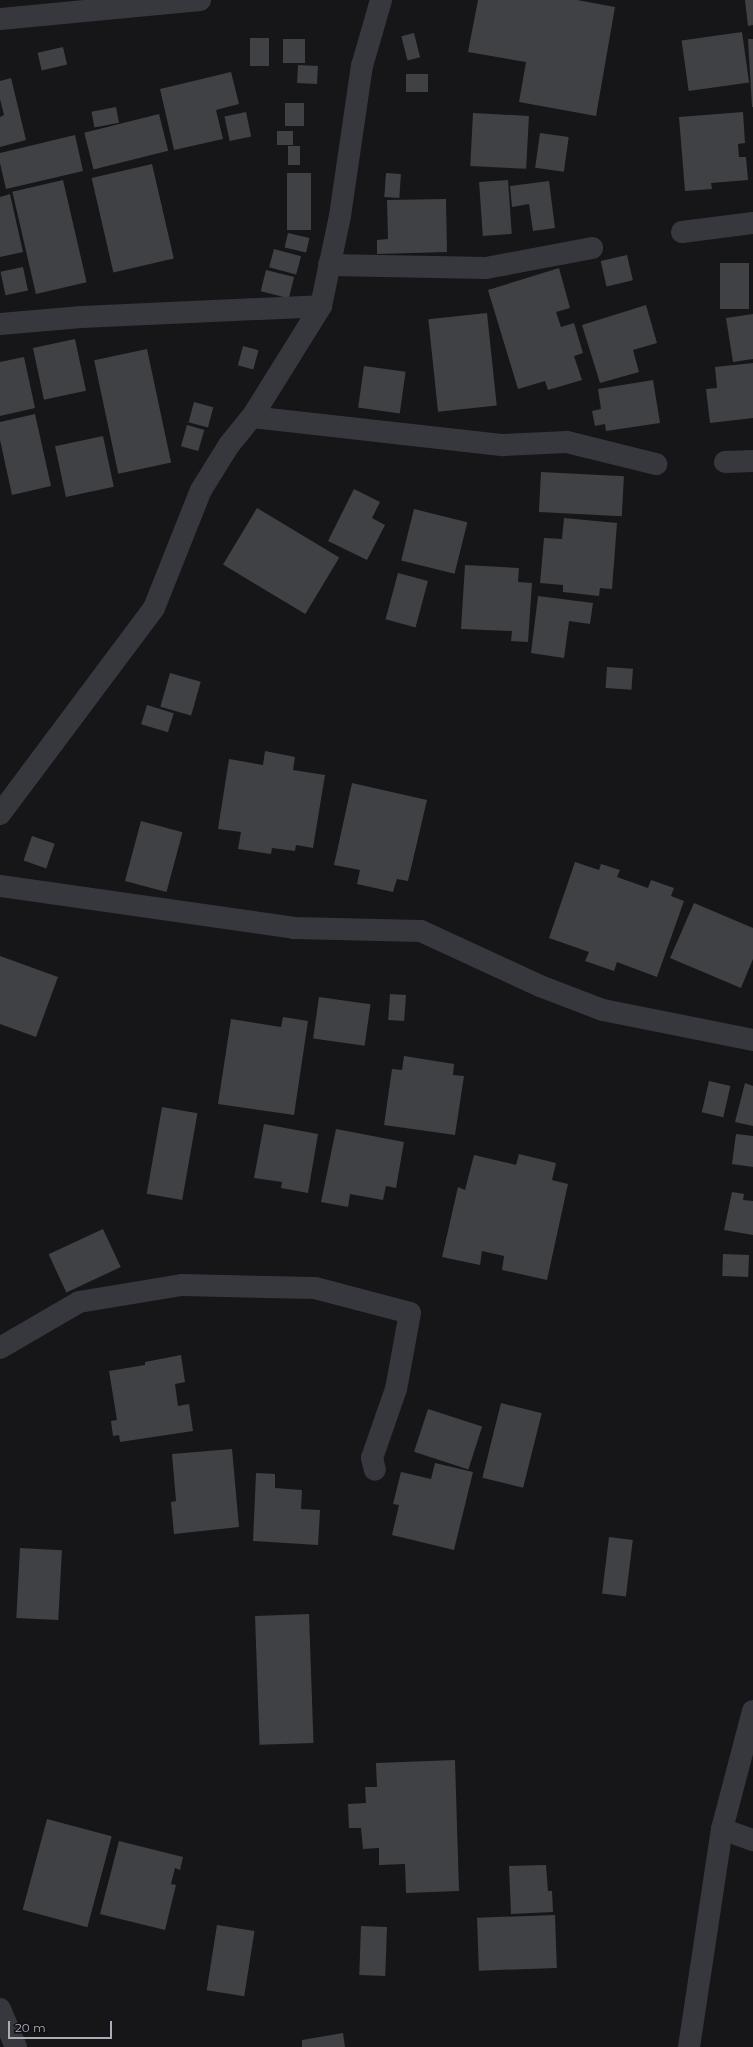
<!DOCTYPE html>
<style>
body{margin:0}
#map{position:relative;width:753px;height:2047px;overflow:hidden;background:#161618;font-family:Montserrat,sans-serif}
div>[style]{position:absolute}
.building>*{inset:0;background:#404145;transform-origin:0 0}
.street>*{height:22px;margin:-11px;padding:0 11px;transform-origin:11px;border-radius:11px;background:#37383d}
span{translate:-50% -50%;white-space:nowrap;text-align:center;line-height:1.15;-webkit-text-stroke:3px #111113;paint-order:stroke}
.scale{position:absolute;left:8px;top:2021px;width:104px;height:18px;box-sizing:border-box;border:2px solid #a8adb8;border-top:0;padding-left:5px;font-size:12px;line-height:14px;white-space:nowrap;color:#a8adb8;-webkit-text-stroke:3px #111113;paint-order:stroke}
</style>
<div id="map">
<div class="building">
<i style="clip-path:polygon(478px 0,577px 0,615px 7px,596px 116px,519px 102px,526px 62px,468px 52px)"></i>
<i style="clip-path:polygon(745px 0,753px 0,753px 25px,748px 26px)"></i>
<i style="left:742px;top:32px;width:51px;height:61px;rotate:82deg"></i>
<i style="left:414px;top:33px;width:25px;height:13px;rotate:76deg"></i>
<i style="left:250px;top:38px;width:19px;height:28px"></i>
<i style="left:305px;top:39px;width:24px;height:22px;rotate:90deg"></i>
<i style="clip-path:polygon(748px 39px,753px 39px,753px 107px,752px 107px)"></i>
<i style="left:63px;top:47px;width:18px;height:26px;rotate:77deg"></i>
<i style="left:298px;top:65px;width:20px;height:18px;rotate:3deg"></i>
<i style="clip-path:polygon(231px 72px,239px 104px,216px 110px,223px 139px,174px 150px,160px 89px)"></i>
<i style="left:406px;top:74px;width:22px;height:18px"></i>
<i style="clip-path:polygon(11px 78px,26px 140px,0 147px,0 117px,4px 115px,0 99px,0 81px)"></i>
<i style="left:285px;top:103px;width:19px;height:23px"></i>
<i style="left:116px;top:107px;width:16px;height:25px;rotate:79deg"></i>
<i style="left:246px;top:112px;width:25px;height:22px;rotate:78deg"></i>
<i style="clip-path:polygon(743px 112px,745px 143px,738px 144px,739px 157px,746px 157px,748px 180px,711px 183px,712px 189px,685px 191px,679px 117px)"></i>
<i style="left:473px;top:113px;width:56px;height:53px;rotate:3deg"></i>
<i style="left:159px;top:114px;width:38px;height:77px;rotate:76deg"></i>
<i style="left:277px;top:131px;width:16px;height:14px"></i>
<i style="left:540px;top:133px;width:29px;height:35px;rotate:8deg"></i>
<i style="clip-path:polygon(75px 135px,83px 171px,6px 189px,0 163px,0 153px)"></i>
<i style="left:288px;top:146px;width:12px;height:19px"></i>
<i style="left:152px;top:164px;width:97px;height:62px;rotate:77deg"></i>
<i style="left:287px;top:173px;width:24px;height:57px"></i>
<i style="left:386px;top:173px;width:15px;height:24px;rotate:4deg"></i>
<i style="left:63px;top:180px;width:105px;height:52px;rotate:77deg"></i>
<i style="left:508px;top:180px;width:54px;height:29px;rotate:86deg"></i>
<i style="clip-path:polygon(549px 181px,555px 228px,533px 231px,529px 204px,512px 207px,510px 186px)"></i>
<i style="clip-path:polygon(10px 194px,23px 252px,0 257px,0 197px)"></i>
<i style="clip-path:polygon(446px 199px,447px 252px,377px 254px,377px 240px,388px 239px,387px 200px)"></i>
<i style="left:288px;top:233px;width:22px;height:15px;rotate:13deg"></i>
<i style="left:274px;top:249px;width:28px;height:19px;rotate:15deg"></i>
<i style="left:627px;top:255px;width:26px;height:27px;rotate:77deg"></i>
<i style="left:720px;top:263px;width:29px;height:46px"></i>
<i style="left:23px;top:267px;width:24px;height:23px;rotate:78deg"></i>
<i style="clip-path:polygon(559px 268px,570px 308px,556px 312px,561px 327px,574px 323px,583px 353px,574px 356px,582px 380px,548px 390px,545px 381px,518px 389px,488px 290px)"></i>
<i style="left:266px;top:270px;width:29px;height:22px;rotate:14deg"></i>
<i style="clip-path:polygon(646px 305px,657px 343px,633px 350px,639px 372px,600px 383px,582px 325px)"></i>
<i style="left:487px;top:313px;width:93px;height:59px;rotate:84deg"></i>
<i style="clip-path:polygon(753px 314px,753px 359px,733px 362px,726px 318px)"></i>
<i style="left:75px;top:339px;width:53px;height:43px;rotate:78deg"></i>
<i style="left:243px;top:346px;width:16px;height:20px;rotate:15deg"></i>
<i style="left:147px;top:349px;width:116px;height:54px;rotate:78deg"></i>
<i style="clip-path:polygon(24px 357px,35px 408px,0 416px,0 362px)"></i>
<i style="clip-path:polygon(753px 363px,753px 418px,710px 423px,706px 389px,717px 388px,715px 367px)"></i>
<i style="left:364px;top:366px;width:42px;height:42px;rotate:8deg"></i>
<i style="clip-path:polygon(653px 380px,660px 423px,606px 431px,605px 424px,595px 426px,592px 411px,601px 409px,598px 389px)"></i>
<i style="left:194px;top:402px;width:20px;height:21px;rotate:15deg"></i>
<i style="clip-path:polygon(35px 414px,51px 486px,12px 495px,0 440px,0 422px)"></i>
<i style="left:187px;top:425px;width:18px;height:22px;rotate:16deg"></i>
<i style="left:103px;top:436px;width:52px;height:49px;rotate:78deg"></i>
<i style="left:541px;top:472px;width:83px;height:40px;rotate:3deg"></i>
<i style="clip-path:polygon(354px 489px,380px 502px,372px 518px,385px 525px,367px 560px,328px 541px)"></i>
<i style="left:257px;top:508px;width:96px;height:66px;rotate:31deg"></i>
<i style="left:414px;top:509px;width:55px;height:53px;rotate:14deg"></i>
<i style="clip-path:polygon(564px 518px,617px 523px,612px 589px,600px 588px,599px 596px,563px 592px,563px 585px,540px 583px,544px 538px,562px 539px)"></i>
<i style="clip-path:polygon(465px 565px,519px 568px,518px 582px,532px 583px,528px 642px,511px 641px,512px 631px,461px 629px)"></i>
<i style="left:398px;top:573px;width:31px;height:48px;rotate:15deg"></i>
<i style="clip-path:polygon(538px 596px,593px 603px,590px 624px,569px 621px,564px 658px,531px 653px)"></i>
<i style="left:607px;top:667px;width:26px;height:21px;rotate:4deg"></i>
<i style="left:170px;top:673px;width:32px;height:35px;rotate:16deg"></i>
<i style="left:147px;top:705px;width:28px;height:20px;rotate:17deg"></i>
<i style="clip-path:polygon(265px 751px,295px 757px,293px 770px,325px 775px,313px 848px,296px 845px,295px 851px,272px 848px,271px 854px,238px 849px,241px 832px,218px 829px,229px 759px,263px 765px)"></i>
<i style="clip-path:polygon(352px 783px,427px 800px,408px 881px,397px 879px,393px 892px,357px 884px,360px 870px,334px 865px)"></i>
<i style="left:141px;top:821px;width:43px;height:62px;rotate:15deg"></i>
<i style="left:32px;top:836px;width:24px;height:26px;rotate:19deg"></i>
<i style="clip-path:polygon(575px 862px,599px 870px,601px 864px,620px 870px,617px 877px,648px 888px,651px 880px,674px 888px,671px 896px,684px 901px,657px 977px,617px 962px,614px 971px,585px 961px,589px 952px,549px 938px)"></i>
<i style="clip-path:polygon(694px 903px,753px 928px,753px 959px,741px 988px,670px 958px)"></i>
<i style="clip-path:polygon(0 956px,58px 977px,36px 1037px,0 1024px)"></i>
<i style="left:390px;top:994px;width:16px;height:26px;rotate:4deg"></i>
<i style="left:319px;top:997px;width:52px;height:42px;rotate:8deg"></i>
<i style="clip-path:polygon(283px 1017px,308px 1021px,294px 1115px,218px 1104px,231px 1019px,281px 1027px)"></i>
<i style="clip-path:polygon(404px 1056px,454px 1064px,453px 1075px,464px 1076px,455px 1135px,384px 1125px,392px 1069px,402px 1070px)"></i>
<i style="left:709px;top:1081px;width:22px;height:32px;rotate:13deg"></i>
<i style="clip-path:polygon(745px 1083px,753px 1086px,753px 1126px,735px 1122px)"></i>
<i style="left:162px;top:1107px;width:36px;height:88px;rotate:10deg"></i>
<i style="clip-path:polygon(264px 1124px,318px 1134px,308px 1193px,281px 1188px,282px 1182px,254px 1178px)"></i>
<i style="clip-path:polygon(336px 1129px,404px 1142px,396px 1188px,386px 1186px,383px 1200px,350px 1194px,348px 1207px,321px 1202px)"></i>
<i style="clip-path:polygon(736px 1134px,753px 1136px,753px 1167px,732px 1164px)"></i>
<i style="clip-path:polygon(519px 1154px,556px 1163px,552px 1180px,568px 1184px,547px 1280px,502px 1270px,504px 1256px,482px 1251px,480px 1265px,442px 1257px,458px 1187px,465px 1190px,474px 1155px,516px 1165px)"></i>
<i style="clip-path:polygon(732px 1192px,744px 1194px,743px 1200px,753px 1201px,753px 1235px,724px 1230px)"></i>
<i style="left:103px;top:1229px;width:42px;height:60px;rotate:65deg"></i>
<i style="left:723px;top:1254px;width:26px;height:22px;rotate:2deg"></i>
<i style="clip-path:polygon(181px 1355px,185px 1382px,175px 1384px,178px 1406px,189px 1404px,193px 1431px,120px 1442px,119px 1435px,113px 1436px,111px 1421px,117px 1420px,109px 1371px,145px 1365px,145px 1362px)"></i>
<i style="left:501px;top:1403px;width:42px;height:77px;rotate:14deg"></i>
<i style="left:428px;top:1409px;width:57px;height:45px;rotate:18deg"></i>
<i style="clip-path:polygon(232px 1449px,239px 1527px,174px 1534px,171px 1502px,176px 1501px,172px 1454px)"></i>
<i style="clip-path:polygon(435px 1463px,473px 1472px,454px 1550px,392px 1535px,399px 1505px,393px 1504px,401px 1472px,431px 1479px)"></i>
<i style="clip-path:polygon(256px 1473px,275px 1474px,275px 1488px,302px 1490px,301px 1509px,320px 1510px,318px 1545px,253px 1541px)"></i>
<i style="left:609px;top:1537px;width:24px;height:57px;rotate:7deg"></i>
<i style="left:20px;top:1548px;width:42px;height:70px;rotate:3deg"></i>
<i style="left:309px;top:1614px;width:129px;height:54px;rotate:88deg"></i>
<i style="clip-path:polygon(455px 1760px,459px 1891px,406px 1893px,405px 1864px,379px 1865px,379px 1848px,363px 1849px,361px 1828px,349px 1828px,348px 1804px,366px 1803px,365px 1787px,377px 1787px,376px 1763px)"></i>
<i style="left:47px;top:1819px;width:67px;height:94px;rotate:15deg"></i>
<i style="clip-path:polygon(119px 1841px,183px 1857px,180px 1870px,175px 1868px,171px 1884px,176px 1885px,165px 1930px,100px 1914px)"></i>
<i style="clip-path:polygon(546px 1865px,548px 1891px,552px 1891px,553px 1912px,511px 1914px,509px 1866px)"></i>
<i style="left:555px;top:1915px;width:53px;height:78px;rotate:88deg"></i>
<i style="left:217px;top:1925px;width:38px;height:66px;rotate:9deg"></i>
<i style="left:361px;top:1926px;width:26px;height:49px;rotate:2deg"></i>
<i style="clip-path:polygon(343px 2033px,345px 2047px,302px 2047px,302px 2040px)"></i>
</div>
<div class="street">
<i style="left:0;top:19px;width:201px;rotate:-5.4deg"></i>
<i style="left:682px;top:232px;width:72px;rotate:-7.2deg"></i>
<i style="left:329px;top:265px;width:157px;rotate:1.1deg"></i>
<i style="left:486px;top:268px;width:108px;rotate:-10.7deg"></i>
<i style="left:0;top:324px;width:82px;rotate:-4.9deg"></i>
<i style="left:82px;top:317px;width:239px;rotate:-2.6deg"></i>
<i style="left:252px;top:417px;width:253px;rotate:6.4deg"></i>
<i style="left:503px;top:445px;width:64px;rotate:-2.7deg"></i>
<i style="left:567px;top:442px;width:92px;rotate:13.9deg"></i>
<i style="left:725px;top:462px;width:28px;rotate:-2deg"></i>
<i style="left:0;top:814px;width:257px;rotate:-53.2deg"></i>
<i style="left:154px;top:608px;width:127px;rotate:-68.3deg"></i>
<i style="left:201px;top:490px;width:53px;rotate:-58.1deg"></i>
<i style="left:229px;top:445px;width:36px;rotate:-51deg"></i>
<i style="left:252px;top:417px;width:131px;rotate:-58.1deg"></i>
<i style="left:321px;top:306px;width:92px;rotate:-78.1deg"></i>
<i style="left:340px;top:216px;width:152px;rotate:-81.7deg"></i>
<i style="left:362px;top:66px;width:69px;rotate:-73.9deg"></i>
<i style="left:0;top:886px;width:297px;rotate:8.1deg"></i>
<i style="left:294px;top:928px;width:127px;rotate:1.4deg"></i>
<i style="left:421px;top:931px;width:131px;rotate:24.8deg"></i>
<i style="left:540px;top:986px;width:67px;rotate:20.9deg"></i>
<i style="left:603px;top:1010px;width:153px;rotate:11.3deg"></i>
<i style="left:0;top:1348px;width:91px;rotate:-30.2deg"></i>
<i style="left:79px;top:1302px;width:104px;rotate:-9.4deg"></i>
<i style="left:182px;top:1285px;width:133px;rotate:1.3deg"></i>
<i style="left:315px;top:1288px;width:98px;rotate:14.7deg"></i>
<i style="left:410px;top:1313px;width:77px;rotate:100.4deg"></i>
<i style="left:396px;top:1389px;width:73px;rotate:109.2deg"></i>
<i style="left:372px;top:1458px;width:12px;rotate:76deg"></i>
<i style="left:722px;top:1829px;width:33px;rotate:20deg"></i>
<i style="left:0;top:2009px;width:41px;rotate:67.2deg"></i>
<i style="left:689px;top:2047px;width:220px;rotate:-81.4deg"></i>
<i style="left:722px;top:1829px;width:122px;rotate:-75.3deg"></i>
</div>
<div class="scale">20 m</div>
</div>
